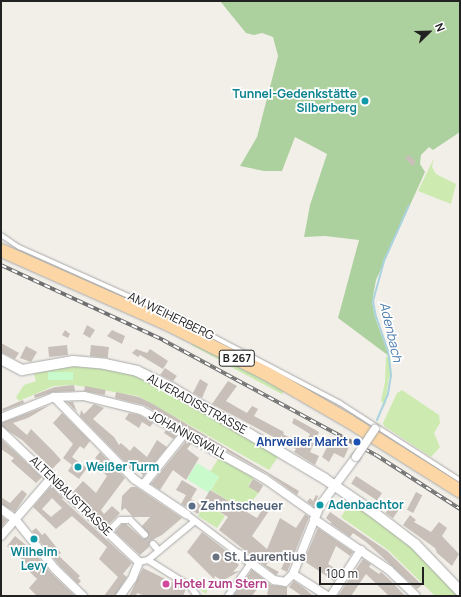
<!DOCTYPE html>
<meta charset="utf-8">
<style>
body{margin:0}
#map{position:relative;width:461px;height:597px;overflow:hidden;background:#f2efe9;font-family:Manrope,sans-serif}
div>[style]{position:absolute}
.grass>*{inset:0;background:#cdebb0;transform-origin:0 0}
.forest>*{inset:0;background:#add19e}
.park>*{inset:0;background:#c8facc;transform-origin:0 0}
.stream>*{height:2px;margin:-1px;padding:0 1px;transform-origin:1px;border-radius:1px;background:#aad3df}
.building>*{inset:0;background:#c7bfb8;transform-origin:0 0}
.pedestrian-tunnel>*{height:6px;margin-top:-3px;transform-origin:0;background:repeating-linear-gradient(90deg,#c8c6c1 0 6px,transparent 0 9px)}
.roads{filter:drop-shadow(0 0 1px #a9a9a9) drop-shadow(0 0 1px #a9a9a9)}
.service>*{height:4px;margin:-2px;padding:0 2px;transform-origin:2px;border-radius:2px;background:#fff}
.pedestrian>*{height:6px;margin:-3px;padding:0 3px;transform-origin:3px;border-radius:3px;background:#fff}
.minor>*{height:8px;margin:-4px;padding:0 4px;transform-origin:4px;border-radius:4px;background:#fff}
.tertiary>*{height:10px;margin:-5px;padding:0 5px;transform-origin:5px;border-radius:5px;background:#fff}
.primary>*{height:13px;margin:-6.5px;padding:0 6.5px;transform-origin:6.5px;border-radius:6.5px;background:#fcd6a4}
.rail>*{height:3.5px;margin-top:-1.75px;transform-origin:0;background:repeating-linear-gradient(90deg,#fff 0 6px,#707070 0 12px);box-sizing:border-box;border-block:1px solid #707070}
.bridges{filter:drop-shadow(0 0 1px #a9a9a9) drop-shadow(0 0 1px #a9a9a9)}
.minor-bridge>*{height:8px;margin:-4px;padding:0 4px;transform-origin:4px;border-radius:4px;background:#fff}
.dots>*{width:11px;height:11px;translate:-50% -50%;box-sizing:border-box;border:2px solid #fff;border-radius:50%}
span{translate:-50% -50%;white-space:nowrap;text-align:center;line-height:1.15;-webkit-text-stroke:3.5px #fff;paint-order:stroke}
.shield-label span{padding:1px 3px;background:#fff;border:1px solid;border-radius:3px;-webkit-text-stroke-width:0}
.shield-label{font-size:11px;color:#222;font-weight:700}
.culture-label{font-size:12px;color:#0d838f;font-weight:700}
.right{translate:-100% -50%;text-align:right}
.left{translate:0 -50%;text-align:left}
.street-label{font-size:12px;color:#222}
.transit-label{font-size:12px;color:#164399;font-weight:700}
.service-label{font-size:12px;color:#4e5e75;font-weight:700}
.worship-label{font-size:12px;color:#5b616d;font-weight:700}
.hotel-label{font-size:12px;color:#b23c85;font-weight:700}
.water-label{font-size:13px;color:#4a7aab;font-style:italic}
.frame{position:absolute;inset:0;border:2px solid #222;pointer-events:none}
.north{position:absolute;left:409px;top:12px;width:40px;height:40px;-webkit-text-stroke:3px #fff;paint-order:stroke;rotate:67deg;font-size:11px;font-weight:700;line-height:16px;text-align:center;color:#222}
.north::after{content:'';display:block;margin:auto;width:14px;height:18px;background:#222;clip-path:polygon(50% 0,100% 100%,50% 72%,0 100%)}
.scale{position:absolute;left:319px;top:567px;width:105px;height:18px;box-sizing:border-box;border:2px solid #222;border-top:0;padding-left:5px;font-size:12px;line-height:14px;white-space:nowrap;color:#222;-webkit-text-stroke:3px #fff;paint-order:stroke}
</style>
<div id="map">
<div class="grass">
<i style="clip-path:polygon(434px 158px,432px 167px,436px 174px,456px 184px,451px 204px,418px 191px)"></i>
<i style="left:192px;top:343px;width:36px;height:2px;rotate:28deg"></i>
<i style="clip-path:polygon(390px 356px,392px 377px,389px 377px,385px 406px,381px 401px,385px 382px,386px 357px)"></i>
<i style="left:230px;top:362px;width:61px;height:4px;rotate:28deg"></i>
<i style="clip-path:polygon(73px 364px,136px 374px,280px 454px,269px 470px,138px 396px,74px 385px,54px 386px,19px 401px,16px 397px,24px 385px,36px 381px,33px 371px)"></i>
<i style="clip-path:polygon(402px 390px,439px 415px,440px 423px,434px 433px,440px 447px,431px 457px,384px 426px,383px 423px,397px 393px)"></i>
<i style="clip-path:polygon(220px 456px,255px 476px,248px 486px,259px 492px,245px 511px,211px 490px,219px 477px,210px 472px)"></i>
<i style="clip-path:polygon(351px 501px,412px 547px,460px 596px,435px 596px,388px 550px,341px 517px)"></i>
<i style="clip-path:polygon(203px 502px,225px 516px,217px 528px,198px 516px,203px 506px,201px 505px)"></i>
<i style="clip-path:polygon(197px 578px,208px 588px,206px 594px,194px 585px)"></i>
</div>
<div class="forest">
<i style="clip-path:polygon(220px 1px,460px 1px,460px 132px,433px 150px,429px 147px,421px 155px,420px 164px,425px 172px,376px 280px,372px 302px,375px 317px,389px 356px,338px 318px,359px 240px,325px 236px,304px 237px,310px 205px,327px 154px,295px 137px,282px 171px,264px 171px,240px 166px,257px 137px,278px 56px,273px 37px,262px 33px,254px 35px,246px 33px)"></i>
</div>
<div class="park">
<i style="left:73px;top:372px;width:8px;height:25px;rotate:90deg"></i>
<i style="left:197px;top:463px;width:26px;height:19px;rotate:32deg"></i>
</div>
<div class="stream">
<i style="left:377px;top:420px;width:28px;rotate:-67deg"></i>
<i style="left:388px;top:394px;width:19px;rotate:-81deg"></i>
<i style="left:391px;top:375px;width:24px;rotate:-97deg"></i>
<i style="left:388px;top:351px;width:36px;rotate:-109deg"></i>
<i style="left:376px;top:317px;width:16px;rotate:-101deg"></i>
<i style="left:373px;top:301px;width:41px;rotate:-74.6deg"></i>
<i style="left:384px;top:261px;width:61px;rotate:-65.9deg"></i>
</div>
<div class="building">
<i style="clip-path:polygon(409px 155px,416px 162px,412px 166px,405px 158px)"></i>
<i style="clip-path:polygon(87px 325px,95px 330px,90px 338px,83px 334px)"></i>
<i style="clip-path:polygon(65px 330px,70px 334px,68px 338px,62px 335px)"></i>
<i style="clip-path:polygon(112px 330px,125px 336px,122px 344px,107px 336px)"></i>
<i style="clip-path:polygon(1px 343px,19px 353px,15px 359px,1px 352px)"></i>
<i style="left:67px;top:345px;width:10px;height:19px;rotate:84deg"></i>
<i style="left:91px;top:345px;width:18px;height:11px;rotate:6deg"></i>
<i style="clip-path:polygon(26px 346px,37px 352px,31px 362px,20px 358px)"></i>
<i style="clip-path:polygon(136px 349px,147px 353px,150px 349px,168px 361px,163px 369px,140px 355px,138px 357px,132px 353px)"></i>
<i style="clip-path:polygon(165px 368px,177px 376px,173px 381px,160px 375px)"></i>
<i style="clip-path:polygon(200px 379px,208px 384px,202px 398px,193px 393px)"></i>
<i style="clip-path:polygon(228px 381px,237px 386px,226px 401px,247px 413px,252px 406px,258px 409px,254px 416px,284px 432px,283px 434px,304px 446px,310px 434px,292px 423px,294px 418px,319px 432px,310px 452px,319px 456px,315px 465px,294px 452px,296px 449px,212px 404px)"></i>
<i style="clip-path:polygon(74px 385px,75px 391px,53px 392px,35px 398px,34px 395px,55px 387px)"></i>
<i style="left:85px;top:386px;width:21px;height:5px;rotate:11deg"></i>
<i style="clip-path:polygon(116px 392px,139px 397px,153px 404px,299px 491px,297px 495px,268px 474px,144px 405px,115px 398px)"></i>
<i style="clip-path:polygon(23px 400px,24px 403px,3px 411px,2px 409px)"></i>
<i style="clip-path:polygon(67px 402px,73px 402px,77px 412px)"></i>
<i style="clip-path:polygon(94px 404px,104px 408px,93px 419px,114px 437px,119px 445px,121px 443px,130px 451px,134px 446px,147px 457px,157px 440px,167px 447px,142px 478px,143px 475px,134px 467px,132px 469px,80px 416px,81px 410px,84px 414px)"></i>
<i style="clip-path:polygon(50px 405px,28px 418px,13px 423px,27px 435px,31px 429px,54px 452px,61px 460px,52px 469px,22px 440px,1px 426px,1px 423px)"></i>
<i style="clip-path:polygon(62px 413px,90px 441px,84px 449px,80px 446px,72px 457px,87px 468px,79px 479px,68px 471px,72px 465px,63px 458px,73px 444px,53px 423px)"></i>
<i style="clip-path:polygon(129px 413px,139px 415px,153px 423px,150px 427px,142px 422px,139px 428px,125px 419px)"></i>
<i style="clip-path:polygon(166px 430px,176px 436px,173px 439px,164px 433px)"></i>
<i style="clip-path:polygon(1px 439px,42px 477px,36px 483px,11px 461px,14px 458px,1px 449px)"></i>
<i style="clip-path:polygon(331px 439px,349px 447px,344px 458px,334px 453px,329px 462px,322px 457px)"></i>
<i style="clip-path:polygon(186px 441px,191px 444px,187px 449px,199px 458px,186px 480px,173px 470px,160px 490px,151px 484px)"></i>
<i style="clip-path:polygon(100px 452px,125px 478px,101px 510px,104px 514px,112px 506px,120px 513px,108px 525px,73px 492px,83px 481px,96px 493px,107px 476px,96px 466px,99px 461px,95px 458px)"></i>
<i style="left:356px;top:476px;width:31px;height:9px;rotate:33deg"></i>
<i style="left:253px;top:479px;width:12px;height:9px;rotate:31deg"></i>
<i style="clip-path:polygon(182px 480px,197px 489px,191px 499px,203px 506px,198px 514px,181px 504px,186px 495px,176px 490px)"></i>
<i style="clip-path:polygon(evenodd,51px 486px,63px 498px,62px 499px,132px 563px,123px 574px,127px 577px,115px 596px,104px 596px,118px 577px,99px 559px,107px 547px,72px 516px,56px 529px,33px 507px,51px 486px,52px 498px,62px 508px,51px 517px,42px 509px,52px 498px)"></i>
<i style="clip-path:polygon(131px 487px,136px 487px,182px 518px,162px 535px,150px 541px,149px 547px,140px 555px,115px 532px,122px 524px,126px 524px,143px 539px,149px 537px,142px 526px,150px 517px,133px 517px,125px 508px,121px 511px,122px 496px)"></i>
<i style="clip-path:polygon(22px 490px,27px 494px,15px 512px,1px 504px,1px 497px,10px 503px)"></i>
<i style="clip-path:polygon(210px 490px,257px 518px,265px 505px,271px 508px,252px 536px,267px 549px,280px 518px,296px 528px,305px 514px,309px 517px,287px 572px,281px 569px,287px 557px,277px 553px,266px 565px,279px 572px,276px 575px,219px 530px,228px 517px,203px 502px)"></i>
<i style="left:416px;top:492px;width:7px;height:20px;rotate:27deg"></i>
<i style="clip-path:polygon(316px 495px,318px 496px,314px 507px,307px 502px,310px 498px,313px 501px)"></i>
<i style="left:392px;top:504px;width:9px;height:11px;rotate:36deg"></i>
<i style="clip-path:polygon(330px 512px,387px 551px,422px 585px,417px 589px,366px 542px,353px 533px,350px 537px,330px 523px,332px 523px,326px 518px)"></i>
<i style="clip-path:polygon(410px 515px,416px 520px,414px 522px,431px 532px,439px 522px,447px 528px,442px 536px,459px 554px,452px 566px,437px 553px,435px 548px,403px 525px)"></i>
<i style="clip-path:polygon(1px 516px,7px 520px,2px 527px,1px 526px)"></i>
<i style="clip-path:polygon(36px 528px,42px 535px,45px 533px,61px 553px,58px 555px,80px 576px,78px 578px,81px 581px,78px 584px,59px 565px,32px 531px)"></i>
<i style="clip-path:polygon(318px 528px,353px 552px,350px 556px,336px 546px,328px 564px,340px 572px,334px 581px,304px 561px)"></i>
<i style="clip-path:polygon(202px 532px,238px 560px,236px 562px,239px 565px,233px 572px,240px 571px,222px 581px,215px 576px,214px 579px,187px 552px)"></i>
<i style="clip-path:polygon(15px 536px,32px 550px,51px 573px,75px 596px,37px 596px,29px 588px,37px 579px,25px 567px,27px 565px,25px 562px,7px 546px)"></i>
<i style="clip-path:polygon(363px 559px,371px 564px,369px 567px,379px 574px,381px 572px,392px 582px,405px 596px,389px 596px,366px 574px,351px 596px,338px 596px)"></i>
<i style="clip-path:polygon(143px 568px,186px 589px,183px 596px,145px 596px,137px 593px,136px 596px,129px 596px)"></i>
<i style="clip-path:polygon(252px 570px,271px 585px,287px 587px,287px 596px,271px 596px,267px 594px,268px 590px,260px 585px,252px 596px,233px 596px)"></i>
<i style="clip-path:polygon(294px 581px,304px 588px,313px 596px,302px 596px,289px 587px)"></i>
</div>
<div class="pedestrian-tunnel">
<i style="left:145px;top:535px;width:12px;rotate:48deg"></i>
</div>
<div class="roads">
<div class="service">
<i style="left:1px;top:235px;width:22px;rotate:34deg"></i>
<i style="left:19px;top:247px;width:176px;rotate:24.1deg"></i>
<i style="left:180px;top:319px;width:181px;rotate:27.7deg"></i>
<i style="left:340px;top:403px;width:143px;rotate:32.7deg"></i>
</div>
<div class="pedestrian">
<i style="left:186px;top:514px;width:66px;rotate:37deg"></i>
<i style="left:108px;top:532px;width:17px;rotate:-45deg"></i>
<i style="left:120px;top:520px;width:10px"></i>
<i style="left:130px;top:520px;width:21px;rotate:45deg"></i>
<i style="left:153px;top:544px;width:9px;rotate:49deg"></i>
<i style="left:148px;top:560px;width:61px;rotate:-39.7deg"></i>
<i style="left:139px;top:562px;width:9px;rotate:-13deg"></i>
<i style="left:148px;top:560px;width:51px;rotate:32.1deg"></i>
<i style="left:191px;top:587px;width:11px;rotate:56deg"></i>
<i style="left:228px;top:596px;width:40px;rotate:-55.1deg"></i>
</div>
<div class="minor">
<i style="left:54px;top:397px;width:115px;rotate:45.7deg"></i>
<i style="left:134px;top:479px;width:63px;rotate:33.9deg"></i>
<i style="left:1px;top:418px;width:57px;rotate:-21.6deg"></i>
<i style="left:54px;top:397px;width:30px;rotate:-2deg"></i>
<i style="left:84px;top:396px;width:59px;rotate:13.8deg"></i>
<i style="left:141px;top:410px;width:142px;rotate:29.1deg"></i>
<i style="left:265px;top:479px;width:62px;rotate:35.2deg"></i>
<i style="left:1px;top:431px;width:190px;rotate:43.5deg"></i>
<i style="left:139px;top:562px;width:18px;rotate:112deg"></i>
<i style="left:132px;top:579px;width:21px;rotate:125deg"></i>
<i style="left:143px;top:485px;width:67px;rotate:-51.1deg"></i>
<i style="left:322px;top:503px;width:57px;rotate:-53.5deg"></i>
<i style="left:1px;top:509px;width:17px;rotate:36deg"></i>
<i style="left:15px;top:519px;width:64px;rotate:51.3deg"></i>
<i style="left:55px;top:569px;width:39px;rotate:44deg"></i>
<i style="left:314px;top:519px;width:91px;rotate:34.2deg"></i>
<i style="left:389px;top:570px;width:37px;rotate:44deg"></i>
<i style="left:1px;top:536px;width:77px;rotate:-49.2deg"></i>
<i style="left:239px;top:554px;width:44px;rotate:36.6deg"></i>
<i style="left:274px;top:580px;width:11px;rotate:10deg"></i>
<i style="left:285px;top:582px;width:11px;rotate:-45deg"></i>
<i style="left:293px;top:574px;width:71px;rotate:-68.5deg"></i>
<i style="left:293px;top:574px;width:40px;rotate:32.9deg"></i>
<i style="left:331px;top:596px;width:55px;rotate:-56.9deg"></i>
</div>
<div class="tertiary">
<i style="left:1px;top:359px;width:24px;rotate:28deg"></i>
<i style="left:22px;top:370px;width:52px;rotate:-10deg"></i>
<i style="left:73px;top:361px;width:32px;rotate:5deg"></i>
<i style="left:105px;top:364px;width:33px;rotate:12deg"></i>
<i style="left:137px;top:371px;width:39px;rotate:26deg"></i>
<i style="left:172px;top:388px;width:178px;rotate:30.7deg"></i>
<i style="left:325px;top:479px;width:58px;rotate:34.5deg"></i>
<i style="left:373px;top:512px;width:53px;rotate:37.3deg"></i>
<i style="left:415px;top:544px;width:65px;rotate:46.2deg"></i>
</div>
<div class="primary">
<i style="left:1px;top:250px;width:185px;rotate:23.9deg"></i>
<i style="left:170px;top:325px;width:107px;rotate:26.6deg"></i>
<i style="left:266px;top:373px;width:96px;rotate:30deg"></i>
<i style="left:349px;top:421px;width:131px;rotate:32.2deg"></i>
</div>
</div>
<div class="rail">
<i style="left:1px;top:265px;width:179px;rotate:24.8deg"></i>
<i style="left:163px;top:340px;width:242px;rotate:28.4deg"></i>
<i style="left:376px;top:455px;width:100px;rotate:32.7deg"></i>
</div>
<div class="bridges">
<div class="minor-bridge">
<i style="left:356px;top:457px;width:34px;rotate:-56deg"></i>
</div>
</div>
<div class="dots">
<i style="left:365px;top:101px;background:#0f9aa8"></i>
<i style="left:357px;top:442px;background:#1a4fb4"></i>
<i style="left:78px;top:467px;background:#0f9aa8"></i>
<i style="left:320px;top:505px;background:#0f9aa8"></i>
<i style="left:192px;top:506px;background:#5c6f8a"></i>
<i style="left:34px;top:539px;background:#0f9aa8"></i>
<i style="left:216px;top:557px;background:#6b7280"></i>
<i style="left:166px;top:584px;background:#d1479c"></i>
</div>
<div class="shield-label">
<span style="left:237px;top:358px">B 267</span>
</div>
<div class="culture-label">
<span class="right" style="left:357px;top:101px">Tunnel-Gedenkstätte<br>Silberberg</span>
<span class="left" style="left:86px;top:467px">Weißer Turm</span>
<span class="left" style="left:328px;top:505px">Adenbachtor</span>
<span style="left:34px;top:559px">Wilhelm<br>Levy</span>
</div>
<div class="street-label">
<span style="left:171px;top:316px;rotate:26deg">AM WEIHERBERG</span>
<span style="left:197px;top:404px;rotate:29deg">ALVERADISSTRASSE</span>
<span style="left:188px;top:435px;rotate:29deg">JOHANNISWALL</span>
<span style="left:71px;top:496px;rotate:44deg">ALTENBAUSTRASSE</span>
</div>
<div class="transit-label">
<span class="right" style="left:348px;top:442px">Ahrweiler Markt</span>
</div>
<div class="service-label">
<span class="left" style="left:200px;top:506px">Zehntscheuer</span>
</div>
<div class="worship-label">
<span class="left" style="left:224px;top:557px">St. Laurentius</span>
</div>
<div class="hotel-label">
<span class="left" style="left:174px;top:584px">Hotel zum Stern</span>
</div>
<div class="water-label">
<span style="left:391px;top:332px;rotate:77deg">Adenbach</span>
</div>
<div class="frame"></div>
<div class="north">N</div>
<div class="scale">100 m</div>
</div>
